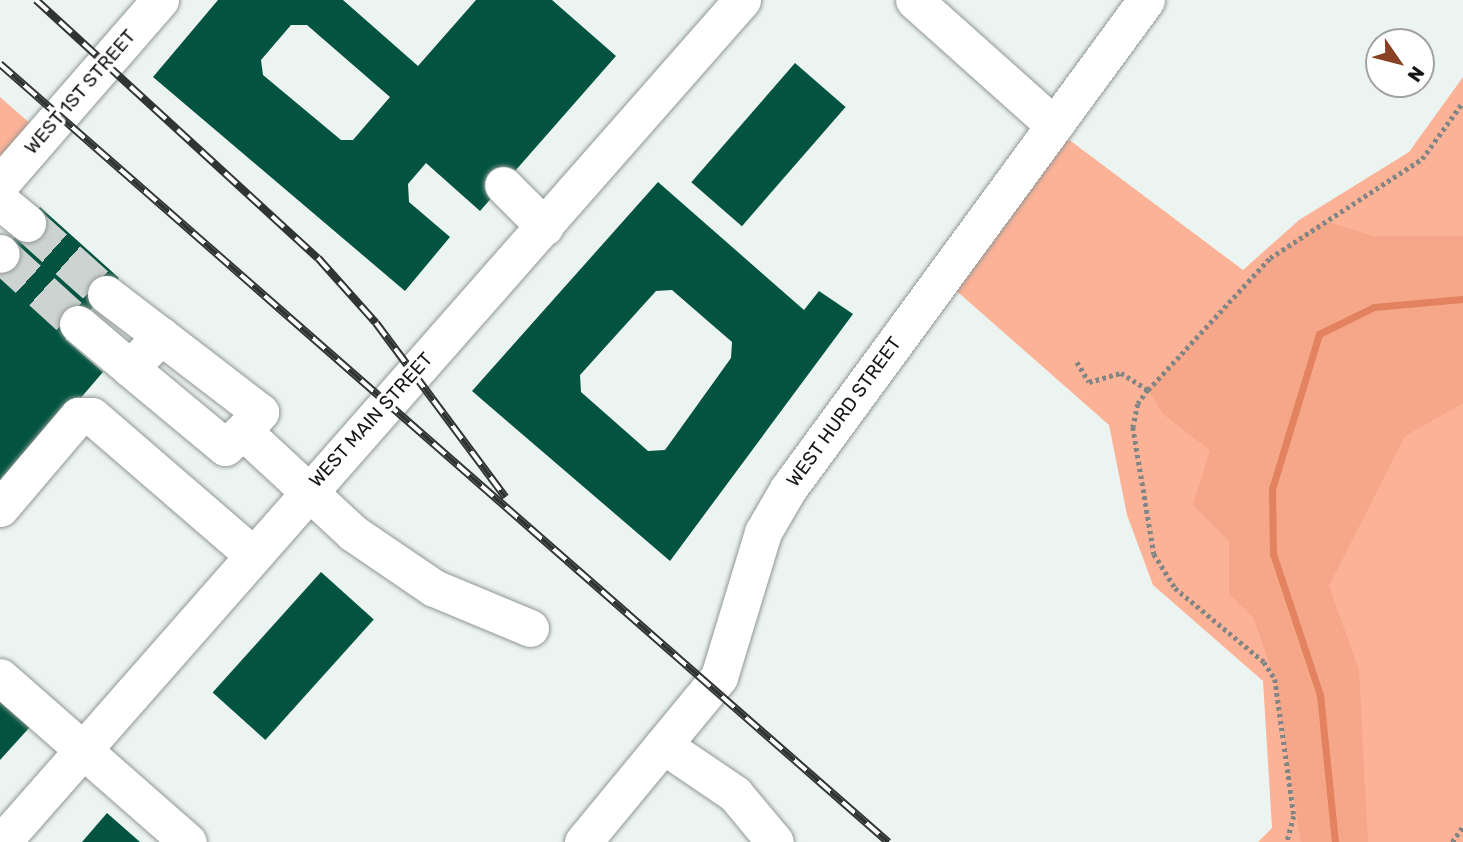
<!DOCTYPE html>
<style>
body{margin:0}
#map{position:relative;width:1463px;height:842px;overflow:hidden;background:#ecf4f1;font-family:Rubik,sans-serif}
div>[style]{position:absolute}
.green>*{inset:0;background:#fcb297}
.forest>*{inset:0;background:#f6a689}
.stream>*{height:7px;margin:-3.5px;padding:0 3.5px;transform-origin:3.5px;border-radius:3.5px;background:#e2825e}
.building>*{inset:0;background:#025441;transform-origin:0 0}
.minor-tunnel>*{height:37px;margin-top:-18.5px;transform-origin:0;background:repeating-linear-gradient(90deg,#ccd3d0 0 37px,transparent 0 55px)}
.path>*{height:4.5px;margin-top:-2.25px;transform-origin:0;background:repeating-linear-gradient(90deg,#818684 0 3.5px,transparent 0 7px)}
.roads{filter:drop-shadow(0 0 2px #909794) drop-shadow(0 0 2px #909794)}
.minor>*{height:37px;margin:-18.5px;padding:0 18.5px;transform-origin:18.5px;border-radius:18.5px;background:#fff}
.rail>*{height:8px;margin-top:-4px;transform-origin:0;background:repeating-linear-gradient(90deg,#fff 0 16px,#303433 0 32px);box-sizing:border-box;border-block:2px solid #303433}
span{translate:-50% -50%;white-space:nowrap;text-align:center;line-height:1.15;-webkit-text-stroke:7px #fff;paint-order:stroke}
.street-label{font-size:19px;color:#141716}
.north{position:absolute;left:1365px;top:28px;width:70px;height:70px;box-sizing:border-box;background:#fff;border:2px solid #a1a2a2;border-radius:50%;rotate:125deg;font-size:19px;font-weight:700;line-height:28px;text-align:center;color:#141716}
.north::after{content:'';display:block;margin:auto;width:24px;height:32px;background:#894023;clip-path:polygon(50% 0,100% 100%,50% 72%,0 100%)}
</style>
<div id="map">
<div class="green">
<i style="clip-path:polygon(1463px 77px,1463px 842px,1258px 842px,1272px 828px,1263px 681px,1153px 585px,1127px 515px,1109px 425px,952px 287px,1060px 133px,1243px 270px,1299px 220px,1409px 152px)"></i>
<i style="clip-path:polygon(0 97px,33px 126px,0 164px)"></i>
</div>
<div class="forest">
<i style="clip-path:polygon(1324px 221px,1373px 236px,1463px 236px,1463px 403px,1405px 436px,1329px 586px,1359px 670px,1368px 842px,1301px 842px,1275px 679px,1253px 617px,1229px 594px,1229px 541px,1193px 505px,1210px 450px,1163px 414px,1148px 390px,1270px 258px)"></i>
</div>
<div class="stream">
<i style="left:1335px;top:842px;width:148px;rotate:-95.8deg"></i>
<i style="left:1320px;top:695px;width:149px;rotate:-108.4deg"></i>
<i style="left:1273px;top:554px;width:65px;rotate:-90.9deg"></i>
<i style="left:1272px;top:489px;width:162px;rotate:-73.1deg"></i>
<i style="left:1319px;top:334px;width:61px;rotate:-26.1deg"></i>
<i style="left:1374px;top:307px;width:89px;rotate:-5.1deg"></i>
</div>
<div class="building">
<i style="clip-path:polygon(evenodd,218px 0,343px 0,418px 66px,476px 0,552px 0,616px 56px,480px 211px,426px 163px,408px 184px,409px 202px,450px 237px,405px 291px,153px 77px,218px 0,291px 25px,307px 25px,390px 97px,353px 140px,341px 140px,263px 75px,261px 60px,291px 25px)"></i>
<i style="left:795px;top:63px;width:67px;height:158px;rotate:41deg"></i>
<i style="clip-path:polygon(evenodd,658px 182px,804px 310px,819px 291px,853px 314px,670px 561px,472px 391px,658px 182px,672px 290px,732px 342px,731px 358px,665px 450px,648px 451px,581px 392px,580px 375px,656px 291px,672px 290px)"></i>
<i style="clip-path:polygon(40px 207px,119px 278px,65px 339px,103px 372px,0 492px,0 255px)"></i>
<i style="left:321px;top:572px;width:71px;height:162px;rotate:42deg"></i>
<i style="clip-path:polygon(0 683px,39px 717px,0 760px)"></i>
<i style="clip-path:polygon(107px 813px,140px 842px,82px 842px)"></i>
</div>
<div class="minor-tunnel">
<i style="left:27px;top:223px;width:106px;rotate:41.9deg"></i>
<i style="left:1px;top:254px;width:104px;rotate:42.3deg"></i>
</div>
<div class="path">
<i style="left:1077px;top:362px;width:23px;rotate:59deg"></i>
<i style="left:1089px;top:382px;width:33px;rotate:-16deg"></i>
<i style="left:1121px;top:373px;width:32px;rotate:32deg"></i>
<i style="left:1148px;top:390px;width:17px;rotate:126deg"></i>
<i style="left:1138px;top:404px;width:24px;rotate:102deg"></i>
<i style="left:1133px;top:427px;width:129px;rotate:80.6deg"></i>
<i style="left:1154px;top:554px;width:40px;rotate:58deg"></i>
<i style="left:1175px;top:588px;width:116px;rotate:39.7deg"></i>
<i style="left:1264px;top:662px;width:20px;rotate:57deg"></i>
<i style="left:1275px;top:679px;width:138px;rotate:82.1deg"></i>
<i style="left:1294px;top:816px;width:27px;rotate:105deg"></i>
<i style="left:1148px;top:390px;width:180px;rotate:-47.3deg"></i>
<i style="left:1270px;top:258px;width:181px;rotate:-33.1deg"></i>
<i style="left:1422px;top:159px;width:70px;rotate:-54.3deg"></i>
<i style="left:1452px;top:842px;width:19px;rotate:-55deg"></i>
</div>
<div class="roads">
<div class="minor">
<i style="left:914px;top:0;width:188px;rotate:41.8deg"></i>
<i style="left:0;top:184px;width:244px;rotate:-49deg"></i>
<i style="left:503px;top:185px;width:59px;rotate:45deg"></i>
<i style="left:0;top:201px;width:35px;rotate:39deg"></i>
<i style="left:0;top:253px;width:1px;rotate:45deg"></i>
<i style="left:106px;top:294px;width:69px;rotate:37.4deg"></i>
<i style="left:78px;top:324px;width:68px;rotate:40.2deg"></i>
<i style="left:243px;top:431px;width:24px;rotate:138deg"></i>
<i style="left:225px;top:447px;width:124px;rotate:-140.3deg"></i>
<i style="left:130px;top:368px;width:45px;rotate:-45.9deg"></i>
<i style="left:161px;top:336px;width:125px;rotate:37.5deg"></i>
<i style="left:260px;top:412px;width:25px;rotate:132deg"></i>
<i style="left:243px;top:431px;width:150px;rotate:42.8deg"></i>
<i style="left:353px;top:533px;width:98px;rotate:34.2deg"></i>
<i style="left:434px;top:588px;width:104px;rotate:22.6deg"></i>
<i style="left:0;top:508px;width:121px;rotate:-49.7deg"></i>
<i style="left:78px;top:416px;width:14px"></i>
<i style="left:92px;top:416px;width:213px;rotate:40.8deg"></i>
<i style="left:0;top:677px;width:250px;rotate:41.3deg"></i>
<i style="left:663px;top:745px;width:87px;rotate:34.2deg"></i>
<i style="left:735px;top:794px;width:62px;rotate:50.2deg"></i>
<i style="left:2px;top:842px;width:1121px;rotate:-48.69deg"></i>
<i style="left:583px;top:842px;width:214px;rotate:-50.5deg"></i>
<i style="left:719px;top:677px;width:152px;rotate:-73.1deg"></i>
<i style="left:763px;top:532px;width:50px;rotate:-59.8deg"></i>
<i style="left:788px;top:489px;width:606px;rotate:-53.79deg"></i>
</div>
</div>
<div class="rail">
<i style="left:36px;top:0;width:382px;rotate:42.5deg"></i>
<i style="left:318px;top:258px;width:87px;rotate:48.3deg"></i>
<i style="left:376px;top:323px;width:217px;rotate:53.4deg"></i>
<i style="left:0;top:64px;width:1181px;rotate:41.22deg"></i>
</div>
<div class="street-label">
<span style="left:80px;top:92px;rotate:-49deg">WEST 1ST STREET</span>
<span style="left:844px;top:412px;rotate:-54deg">WEST HURD STREET</span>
<span style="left:371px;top:420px;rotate:-48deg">WEST MAIN STREET</span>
</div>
<div class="north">N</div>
</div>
